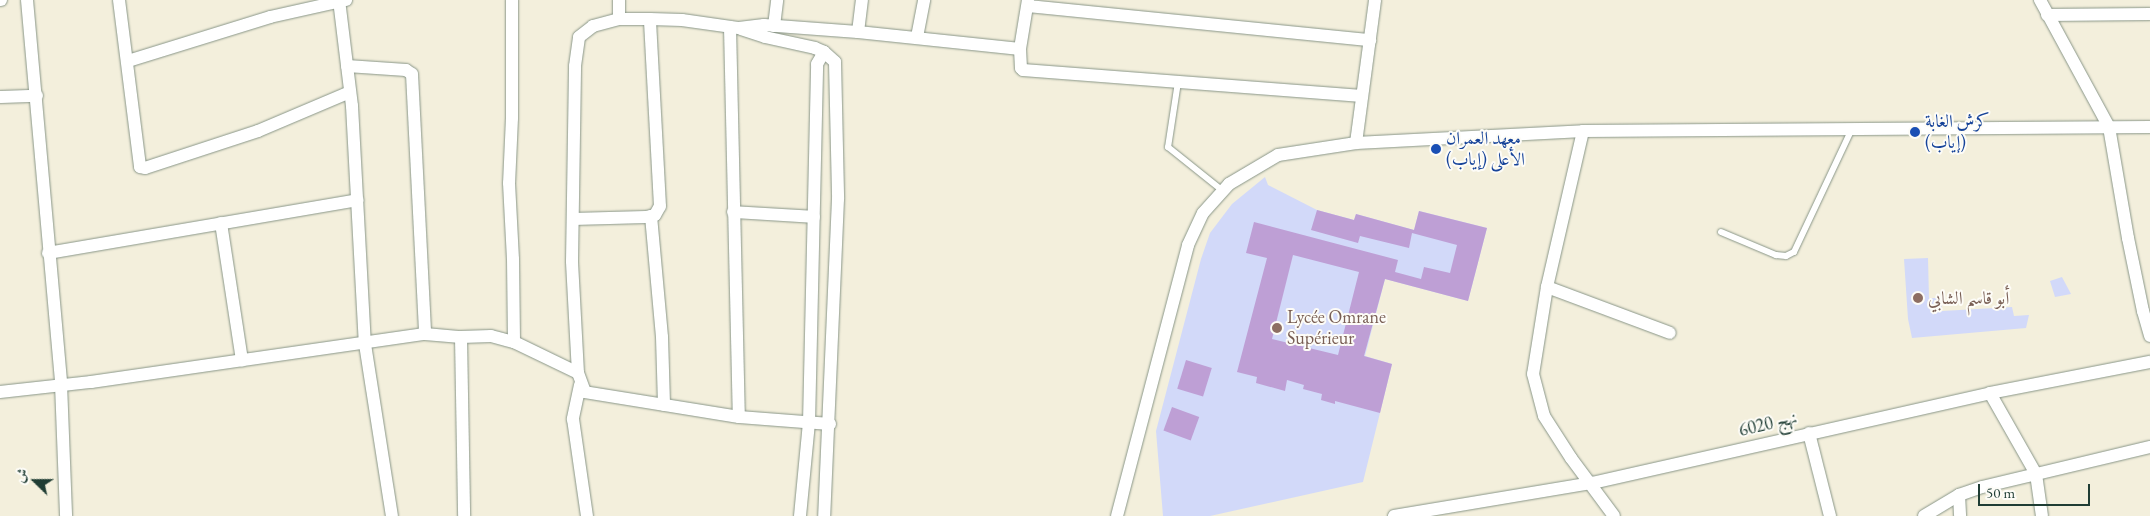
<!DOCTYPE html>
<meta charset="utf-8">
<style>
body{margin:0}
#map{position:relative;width:2150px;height:516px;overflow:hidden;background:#f3efdc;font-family:"EB Garamond",Amiri,serif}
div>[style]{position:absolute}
.built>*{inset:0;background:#d2d9f9}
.building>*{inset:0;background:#be9fd5;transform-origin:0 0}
.roads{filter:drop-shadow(0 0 1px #899688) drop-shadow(0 0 1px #899688)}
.service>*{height:6px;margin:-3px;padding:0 3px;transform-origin:3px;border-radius:3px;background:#fff}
.minor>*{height:12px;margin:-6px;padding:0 6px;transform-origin:6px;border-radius:6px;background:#fff}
.dots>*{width:14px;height:14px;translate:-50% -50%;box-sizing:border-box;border:2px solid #fdfcf7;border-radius:50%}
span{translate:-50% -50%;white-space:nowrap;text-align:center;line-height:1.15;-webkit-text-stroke:4px #fdfcf7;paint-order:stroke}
.transit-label{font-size:18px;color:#164399}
.left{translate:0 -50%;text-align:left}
.education-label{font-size:18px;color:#785e54}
.street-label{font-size:18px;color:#1f3d34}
.north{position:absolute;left:10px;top:456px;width:50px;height:50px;-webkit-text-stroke:4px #fdfcf7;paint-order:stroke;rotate:292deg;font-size:14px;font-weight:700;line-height:20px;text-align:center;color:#1f3d34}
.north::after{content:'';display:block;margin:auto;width:18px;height:22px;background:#1f3d34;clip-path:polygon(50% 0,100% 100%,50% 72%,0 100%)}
.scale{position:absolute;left:1978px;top:484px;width:112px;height:22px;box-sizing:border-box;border:2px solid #1f3d34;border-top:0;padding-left:6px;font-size:15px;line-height:18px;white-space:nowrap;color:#1f3d34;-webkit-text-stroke:4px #fdfcf7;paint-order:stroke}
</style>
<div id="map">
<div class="built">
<i style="clip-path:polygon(1265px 177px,1268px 185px,1317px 210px,1354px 220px,1356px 214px,1414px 230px,1419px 211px,1487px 228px,1468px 301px,1385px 279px,1365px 356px,1392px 364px,1363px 482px,1210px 516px,1163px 516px,1156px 431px,1201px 259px,1210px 233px,1232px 204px)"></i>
<i style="clip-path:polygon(1928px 258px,1929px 298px,1941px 298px,1942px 311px,2012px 307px,2014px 316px,2029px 315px,2026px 328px,1912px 338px,1908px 319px,1904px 259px)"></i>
<i style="clip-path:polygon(2062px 277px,2071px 294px,2055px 297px,2050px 281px)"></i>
</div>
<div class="building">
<i style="clip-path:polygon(evenodd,1317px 210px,1354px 220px,1356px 214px,1414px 230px,1419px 211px,1487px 228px,1468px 301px,1385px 279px,1364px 356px,1392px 364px,1380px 413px,1335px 401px,1335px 404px,1321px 400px,1322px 394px,1303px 389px,1304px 385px,1287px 380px,1285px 391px,1256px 383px,1257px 377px,1237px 372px,1267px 258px,1246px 253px,1254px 222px,1398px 260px,1395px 272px,1421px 279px,1424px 267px,1450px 273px,1457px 245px,1412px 233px,1409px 248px,1360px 236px,1358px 243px,1311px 230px,1317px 210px,1293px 255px,1359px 272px,1338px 355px,1272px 339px,1293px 255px)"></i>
<i style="left:1186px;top:360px;width:27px;height:30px;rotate:17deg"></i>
<i style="left:1172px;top:407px;width:29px;height:25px;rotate:20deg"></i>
</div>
<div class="roads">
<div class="service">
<i style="left:1178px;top:82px;width:66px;rotate:98.7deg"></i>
<i style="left:1168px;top:147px;width:70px;rotate:38.7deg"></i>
<i style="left:1721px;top:232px;width:60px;rotate:22.7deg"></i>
<i style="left:1776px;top:255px;width:10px;rotate:6deg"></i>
<i style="left:1786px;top:256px;width:9px;rotate:-27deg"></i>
<i style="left:1794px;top:252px;width:136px;rotate:-64.8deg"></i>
</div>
<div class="minor">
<i style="left:0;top:0;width:1px"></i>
<i style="left:27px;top:0;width:386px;rotate:84.9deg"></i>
<i style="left:61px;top:384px;width:132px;rotate:87.8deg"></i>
<i style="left:119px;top:0;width:168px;rotate:82.8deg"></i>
<i style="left:140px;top:167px;width:5px;rotate:11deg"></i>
<i style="left:145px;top:168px;width:119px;rotate:-18.1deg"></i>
<i style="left:258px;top:131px;width:100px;rotate:-23deg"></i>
<i style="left:339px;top:0;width:107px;rotate:83deg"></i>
<i style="left:352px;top:106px;width:238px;rotate:86.9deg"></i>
<i style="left:365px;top:344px;width:174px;rotate:81.1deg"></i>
<i style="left:512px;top:0;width:118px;rotate:90deg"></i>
<i style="left:512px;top:118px;width:65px;rotate:92.6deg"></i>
<i style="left:509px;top:183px;width:76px;rotate:87deg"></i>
<i style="left:513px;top:259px;width:83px;rotate:89.3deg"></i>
<i style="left:619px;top:0;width:19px;rotate:90deg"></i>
<i style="left:1028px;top:0;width:50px;rotate:99.3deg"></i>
<i style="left:1020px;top:49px;width:19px;rotate:87deg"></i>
<i style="left:1021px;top:68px;width:3px;rotate:45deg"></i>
<i style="left:1023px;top:70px;width:340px;rotate:4.4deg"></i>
<i style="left:2040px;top:0;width:145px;rotate:61.5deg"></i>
<i style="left:2109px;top:127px;width:113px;rotate:80.3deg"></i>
<i style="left:2128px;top:238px;width:75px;rotate:78.4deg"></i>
<i style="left:2143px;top:311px;width:26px;rotate:74deg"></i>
<i style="left:1028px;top:6px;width:344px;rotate:5.7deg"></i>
<i style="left:2047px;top:15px;width:103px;rotate:-0.6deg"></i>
<i style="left:774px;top:26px;width:26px;rotate:-83deg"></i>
<i style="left:730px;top:27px;width:390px;rotate:88.7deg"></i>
<i style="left:741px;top:29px;width:25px;rotate:18deg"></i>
<i style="left:765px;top:37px;width:51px;rotate:12.4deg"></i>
<i style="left:815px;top:48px;width:10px;rotate:24deg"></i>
<i style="left:824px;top:52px;width:15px;rotate:42deg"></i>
<i style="left:835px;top:62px;width:137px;rotate:88.7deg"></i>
<i style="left:838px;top:199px;width:317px;rotate:92.5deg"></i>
<i style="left:858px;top:32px;width:32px;rotate:-83deg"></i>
<i style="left:917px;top:37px;width:38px;rotate:-79deg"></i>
<i style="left:128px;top:61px;width:149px;rotate:-17.2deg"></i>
<i style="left:270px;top:17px;width:78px;rotate:-12.6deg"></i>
<i style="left:347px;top:66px;width:59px;rotate:3.9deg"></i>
<i style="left:406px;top:70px;width:7px;rotate:34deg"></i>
<i style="left:412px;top:74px;width:260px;rotate:87.1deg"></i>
<i style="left:0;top:97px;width:37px;rotate:-2deg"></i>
<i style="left:1583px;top:131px;width:160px;rotate:103deg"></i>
<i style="left:1547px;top:287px;width:88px;rotate:99.1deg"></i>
<i style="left:1533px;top:374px;width:43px;rotate:75.3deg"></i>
<i style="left:1544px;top:416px;width:50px;rotate:57.3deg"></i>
<i style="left:1571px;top:458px;width:72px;rotate:53.4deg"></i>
<i style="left:1356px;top:143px;width:144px;rotate:-82.4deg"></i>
<i style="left:733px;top:212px;width:81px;rotate:3.5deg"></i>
<i style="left:651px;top:216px;width:121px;rotate:84.8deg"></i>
<i style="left:662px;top:337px;width:68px;rotate:88.3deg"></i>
<i style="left:573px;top:219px;width:73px;rotate:-1.6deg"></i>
<i style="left:646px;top:217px;width:9px;rotate:-13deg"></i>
<i style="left:655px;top:215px;width:10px;rotate:-61deg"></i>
<i style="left:660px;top:206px;width:187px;rotate:-93.1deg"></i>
<i style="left:221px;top:223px;width:139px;rotate:81.3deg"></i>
<i style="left:48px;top:253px;width:314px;rotate:-9.7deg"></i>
<i style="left:1547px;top:287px;width:131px;rotate:20.5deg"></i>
<i style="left:461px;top:337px;width:179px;rotate:89deg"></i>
<i style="left:580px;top:385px;width:35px;rotate:102deg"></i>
<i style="left:573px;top:419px;width:98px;rotate:81.8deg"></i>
<i style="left:0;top:392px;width:92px;rotate:-6.3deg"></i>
<i style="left:91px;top:382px;width:337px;rotate:-8.2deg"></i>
<i style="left:425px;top:334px;width:36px;rotate:5deg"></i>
<i style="left:461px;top:337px;width:30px;rotate:-2deg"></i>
<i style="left:491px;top:336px;width:24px;rotate:15deg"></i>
<i style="left:514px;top:342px;width:71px;rotate:25.8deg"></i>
<i style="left:1990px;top:393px;width:93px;rotate:60.4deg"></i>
<i style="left:2036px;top:474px;width:42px;rotate:81.9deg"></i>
<i style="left:830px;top:424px;width:91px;rotate:-175.6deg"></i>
<i style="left:739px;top:417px;width:156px;rotate:-170.8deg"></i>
<i style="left:585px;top:392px;width:20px;rotate:-110deg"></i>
<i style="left:578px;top:373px;width:112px;rotate:-93.1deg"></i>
<i style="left:572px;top:261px;width:195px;rotate:-89.1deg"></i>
<i style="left:575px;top:66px;width:29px;rotate:-82deg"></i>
<i style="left:579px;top:37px;width:18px;rotate:-38deg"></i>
<i style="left:593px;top:26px;width:27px;rotate:-15deg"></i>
<i style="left:619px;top:19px;width:31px"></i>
<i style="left:650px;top:19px;width:32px;rotate:2deg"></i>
<i style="left:682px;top:20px;width:58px;rotate:8deg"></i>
<i style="left:739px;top:28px;width:25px;rotate:-7deg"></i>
<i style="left:764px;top:25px;width:94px;rotate:4.3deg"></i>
<i style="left:858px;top:32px;width:163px;rotate:6deg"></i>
<i style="left:1809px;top:433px;width:86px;rotate:75.8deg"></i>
<i style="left:1959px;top:495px;width:21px;rotate:87deg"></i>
<i style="left:800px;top:516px;width:93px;rotate:-84.5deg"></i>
<i style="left:809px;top:423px;width:359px;rotate:-88.7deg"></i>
<i style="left:817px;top:64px;width:14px;rotate:-60deg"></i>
<i style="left:1117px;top:516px;width:280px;rotate:-75.3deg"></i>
<i style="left:1188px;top:245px;width:35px;rotate:-65deg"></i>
<i style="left:1203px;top:213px;width:39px;rotate:-48deg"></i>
<i style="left:1229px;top:184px;width:57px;rotate:-30.6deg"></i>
<i style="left:1278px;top:155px;width:79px;rotate:-8.7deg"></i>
<i style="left:1356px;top:143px;width:227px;rotate:-3deg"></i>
<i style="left:1583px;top:131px;width:567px;rotate:-0.4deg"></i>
<i style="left:1394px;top:516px;width:201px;rotate:-9.5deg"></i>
<i style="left:1592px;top:483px;width:408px;rotate:-12.7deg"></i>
<i style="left:1990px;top:393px;width:163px;rotate:-11deg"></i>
<i style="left:1924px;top:516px;width:41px;rotate:-31deg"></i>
<i style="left:1959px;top:495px;width:24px;rotate:-19deg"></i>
<i style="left:1982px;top:487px;width:173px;rotate:-13.4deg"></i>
</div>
</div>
<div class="dots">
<i style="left:1915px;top:132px;background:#1a4fb4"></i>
<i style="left:1436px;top:149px;background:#1a4fb4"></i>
<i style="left:1918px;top:298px;background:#8d6e63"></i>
<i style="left:1277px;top:328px;background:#8d6e63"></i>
</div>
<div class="transit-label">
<span class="left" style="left:1925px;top:132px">كرش الغابة<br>(إياب)</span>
<span class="left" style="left:1446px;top:149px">معهد العمران<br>الأعلى (إياب)</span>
</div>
<div class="education-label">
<span class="left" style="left:1928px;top:298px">أبو قاسم الشابي</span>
<span class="left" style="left:1287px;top:328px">Lycée Omrane<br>Supérieur</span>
</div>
<div class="street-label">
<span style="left:1768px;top:424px;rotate:-13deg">نهج 6020</span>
</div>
<div class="north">ش</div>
<div class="scale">50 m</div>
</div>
